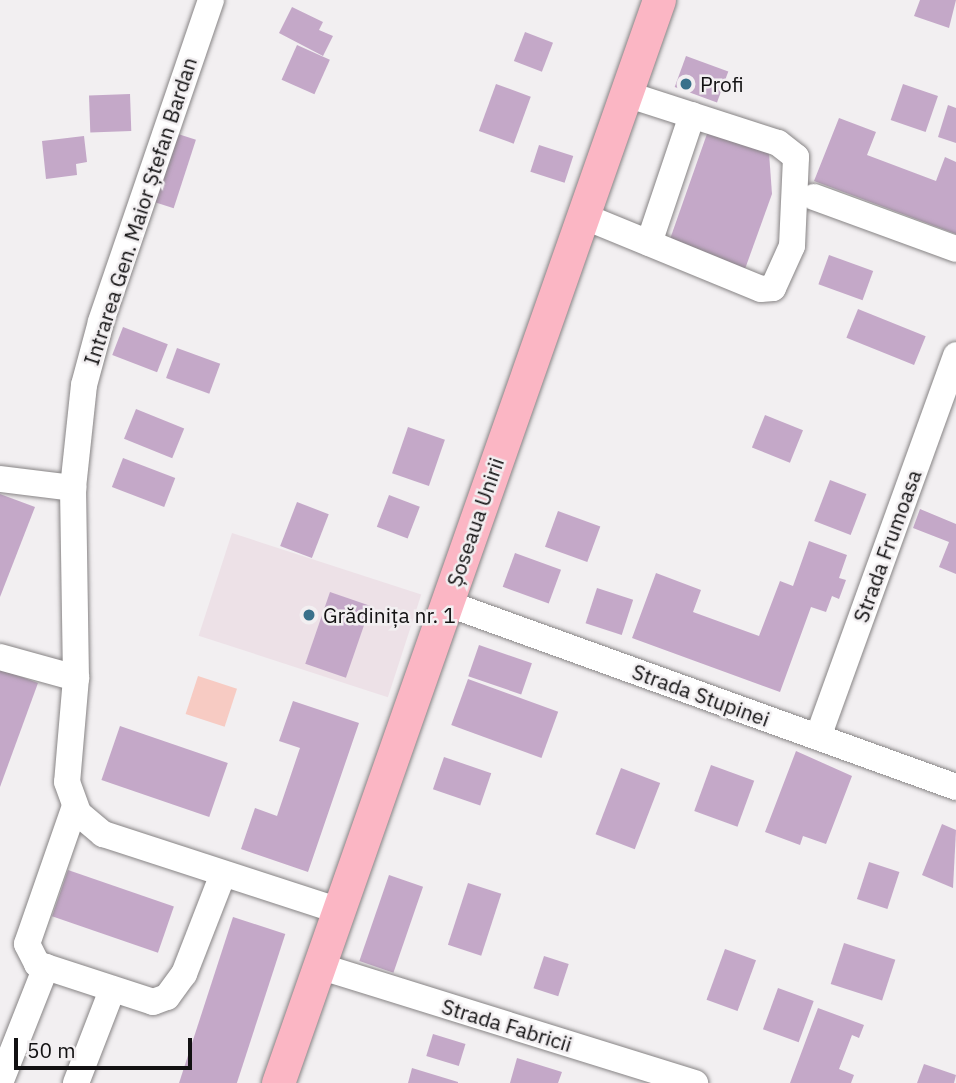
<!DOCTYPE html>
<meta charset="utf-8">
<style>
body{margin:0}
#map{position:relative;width:956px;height:1083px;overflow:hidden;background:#f2eff1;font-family:"IBM Plex Sans",sans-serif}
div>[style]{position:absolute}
.built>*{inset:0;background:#ede1e7;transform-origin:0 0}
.green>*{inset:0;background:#f7cbc3;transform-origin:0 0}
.building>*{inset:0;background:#c4a8c8;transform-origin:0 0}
.roads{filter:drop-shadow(0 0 2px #878485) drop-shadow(0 0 2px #878485)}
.minor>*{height:26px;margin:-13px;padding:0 13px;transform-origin:13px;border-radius:13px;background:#fff}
.major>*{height:33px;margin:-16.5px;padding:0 16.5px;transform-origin:16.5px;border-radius:16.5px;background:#fbb6c4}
.dots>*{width:19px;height:19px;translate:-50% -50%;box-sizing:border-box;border:4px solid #f2eff1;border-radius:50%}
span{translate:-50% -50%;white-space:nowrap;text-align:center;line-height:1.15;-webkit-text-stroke:5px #f2eff1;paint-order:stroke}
.poi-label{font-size:21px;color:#121112}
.left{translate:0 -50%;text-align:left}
.street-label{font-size:21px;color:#121112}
.scale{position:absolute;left:14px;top:1038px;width:178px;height:32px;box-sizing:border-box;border:4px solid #121112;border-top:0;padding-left:9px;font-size:21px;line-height:24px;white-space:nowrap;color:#121112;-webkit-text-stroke:5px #f2eff1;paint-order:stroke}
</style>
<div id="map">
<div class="built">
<i style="left:232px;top:533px;width:199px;height:108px;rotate:18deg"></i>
</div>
<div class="green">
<i style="left:198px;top:676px;width:41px;height:40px;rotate:18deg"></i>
</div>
<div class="building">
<i style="clip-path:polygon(920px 0,956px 0,949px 28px,914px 16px)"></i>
<i style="clip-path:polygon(292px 7px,323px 22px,319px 30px,333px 36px,323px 56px,279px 33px)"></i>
<i style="left:525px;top:32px;width:30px;height:31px;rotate:21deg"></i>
<i style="left:297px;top:45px;width:36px;height:38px;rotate:24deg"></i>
<i style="left:686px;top:56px;width:45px;height:33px;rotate:20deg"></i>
<i style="left:496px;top:84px;width:37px;height:50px;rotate:20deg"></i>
<i style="left:903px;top:84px;width:37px;height:38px;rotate:19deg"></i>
<i style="left:130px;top:94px;width:37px;height:41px;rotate:88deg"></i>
<i style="clip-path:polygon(948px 105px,956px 108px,956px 143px,938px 137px)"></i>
<i style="clip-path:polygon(839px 118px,876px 132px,867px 155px,936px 181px,945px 157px,956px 162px,956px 234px,814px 181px)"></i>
<i style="clip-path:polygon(708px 131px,769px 153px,772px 194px,745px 269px,669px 242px)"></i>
<i style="left:175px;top:133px;width:22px;height:72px;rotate:18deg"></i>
<i style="clip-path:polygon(84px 136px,87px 162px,76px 164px,77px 175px,46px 179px,42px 141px)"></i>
<i style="left:539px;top:145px;width:36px;height:28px;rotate:18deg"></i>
<i style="left:829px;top:255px;width:47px;height:31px;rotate:20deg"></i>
<i style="left:858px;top:309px;width:73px;height:31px;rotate:22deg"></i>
<i style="left:123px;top:327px;width:48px;height:30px;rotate:21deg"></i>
<i style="left:177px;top:348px;width:46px;height:32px;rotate:20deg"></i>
<i style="left:136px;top:409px;width:52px;height:32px;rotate:22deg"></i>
<i style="left:765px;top:415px;width:41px;height:35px;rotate:22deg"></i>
<i style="left:408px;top:427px;width:39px;height:49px;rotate:19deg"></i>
<i style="left:123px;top:458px;width:56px;height:31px;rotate:21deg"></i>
<i style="left:830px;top:480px;width:39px;height:44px;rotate:21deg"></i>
<i style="clip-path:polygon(0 494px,35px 507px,0 597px)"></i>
<i style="left:389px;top:495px;width:33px;height:34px;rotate:21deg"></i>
<i style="left:297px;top:502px;width:34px;height:47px;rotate:21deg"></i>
<i style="clip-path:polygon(920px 509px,956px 524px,956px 574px,939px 567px,949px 542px,913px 528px)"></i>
<i style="left:558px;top:511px;width:45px;height:38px;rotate:20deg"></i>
<i style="clip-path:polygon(809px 541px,847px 555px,839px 578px,846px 580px,839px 599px,832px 596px,826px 612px,811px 607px,780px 692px,632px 638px,656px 573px,701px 590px,693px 612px,759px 636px,780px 581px,793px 586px)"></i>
<i style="left:515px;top:553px;width:49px;height:36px;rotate:20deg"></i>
<i style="left:597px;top:588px;width:38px;height:37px;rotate:18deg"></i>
<i style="left:330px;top:592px;width:43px;height:76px;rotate:19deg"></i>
<i style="left:479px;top:645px;width:56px;height:33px;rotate:19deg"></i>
<i style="clip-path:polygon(0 669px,38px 683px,0 787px)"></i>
<i style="left:468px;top:679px;width:96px;height:49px;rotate:20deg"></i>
<i style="clip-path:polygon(293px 701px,359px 723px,308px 872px,241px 849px,255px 808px,277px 816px,300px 748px,279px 741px)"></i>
<i style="left:120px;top:726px;width:114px;height:57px;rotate:19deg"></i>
<i style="clip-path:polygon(796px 751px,852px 776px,826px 844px,803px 836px,800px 845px,765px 832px)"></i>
<i style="left:444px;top:757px;width:50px;height:34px;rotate:19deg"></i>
<i style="left:711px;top:765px;width:46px;height:49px;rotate:20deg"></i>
<i style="left:621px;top:768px;width:42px;height:71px;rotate:21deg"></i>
<i style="clip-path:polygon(942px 824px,956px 830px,953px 888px,922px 875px)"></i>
<i style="left:869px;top:862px;width:32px;height:39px;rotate:18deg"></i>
<i style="left:68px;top:870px;width:112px;height:49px;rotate:19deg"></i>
<i style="left:389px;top:875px;width:36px;height:91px;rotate:19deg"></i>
<i style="left:468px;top:883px;width:35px;height:65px;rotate:18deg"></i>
<i style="left:233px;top:917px;width:55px;height:176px;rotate:18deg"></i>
<i style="left:844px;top:943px;width:54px;height:43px;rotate:18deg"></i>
<i style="left:725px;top:949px;width:33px;height:54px;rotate:20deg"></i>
<i style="left:544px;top:956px;width:26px;height:34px;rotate:18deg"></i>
<i style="left:778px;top:988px;width:38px;height:44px;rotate:20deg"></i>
<i style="clip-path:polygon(818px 1008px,864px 1025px,859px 1038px,852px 1035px,839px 1069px,854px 1075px,851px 1083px,790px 1083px)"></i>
<i style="left:433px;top:1034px;width:34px;height:23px;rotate:17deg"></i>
<i style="clip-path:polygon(517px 1058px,562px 1072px,558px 1083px,510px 1083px)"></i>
<i style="clip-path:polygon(924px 1064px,956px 1075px,954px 1083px,917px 1083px)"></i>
<i style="clip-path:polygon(412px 1068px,458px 1082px,458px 1083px,408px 1083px)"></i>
</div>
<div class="roads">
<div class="minor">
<i style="left:211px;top:0;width:340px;rotate:108.9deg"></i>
<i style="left:101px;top:322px;width:65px;rotate:105.1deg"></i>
<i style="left:84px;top:385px;width:104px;rotate:96.1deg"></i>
<i style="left:73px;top:488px;width:190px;rotate:89.1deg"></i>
<i style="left:76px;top:678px;width:104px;rotate:94.9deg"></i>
<i style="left:67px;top:782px;width:33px;rotate:70deg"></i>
<i style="left:78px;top:813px;width:33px;rotate:40deg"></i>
<i style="left:103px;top:834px;width:246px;rotate:18deg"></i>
<i style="left:814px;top:197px;width:151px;rotate:20.1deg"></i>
<i style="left:583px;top:216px;width:192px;rotate:22.3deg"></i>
<i style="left:761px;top:289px;width:12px;rotate:-5deg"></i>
<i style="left:773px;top:288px;width:46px;rotate:-65.7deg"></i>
<i style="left:792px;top:246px;width:89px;rotate:-87.4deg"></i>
<i style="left:796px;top:157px;width:23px;rotate:-142deg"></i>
<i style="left:778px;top:143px;width:160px;rotate:-162.1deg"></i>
<i style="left:649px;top:243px;width:135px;rotate:-71.4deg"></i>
<i style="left:0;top:479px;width:74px;rotate:7deg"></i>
<i style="left:446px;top:603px;width:542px;rotate:19.84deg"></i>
<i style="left:0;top:657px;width:79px;rotate:15.4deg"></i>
<i style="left:818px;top:737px;width:406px;rotate:-70.1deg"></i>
<i style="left:75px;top:806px;width:146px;rotate:109.2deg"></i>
<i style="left:27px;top:944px;width:22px;rotate:63deg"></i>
<i style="left:37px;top:964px;width:122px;rotate:18.1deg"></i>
<i style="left:153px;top:1002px;width:15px;rotate:-20deg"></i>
<i style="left:167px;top:997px;width:29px;rotate:-54deg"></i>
<i style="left:184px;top:974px;width:107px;rotate:-68.7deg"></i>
<i style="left:319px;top:966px;width:394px;rotate:17.3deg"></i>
<i style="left:0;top:1083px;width:125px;rotate:-68.4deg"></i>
<i style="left:76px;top:1083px;width:100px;rotate:-68.8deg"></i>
</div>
<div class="major">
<i style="left:278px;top:1083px;width:1148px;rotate:-70.62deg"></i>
</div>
</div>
<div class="dots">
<i style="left:686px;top:84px;background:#39718b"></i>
<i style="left:309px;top:615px;background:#39718b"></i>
</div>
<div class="poi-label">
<span class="left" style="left:700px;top:84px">Profi</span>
<span class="left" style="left:323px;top:615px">Grădinița nr. 1</span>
</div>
<div class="street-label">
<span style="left:140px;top:211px;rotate:-72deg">Intrarea Gen. Maior Ștefan Bardan</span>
<span style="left:475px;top:522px;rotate:-71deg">Șoseaua Unirii</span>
<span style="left:887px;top:546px;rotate:-70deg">Strada Frumoasa</span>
<span style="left:701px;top:695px;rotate:20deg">Strada Stupinei</span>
<span style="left:507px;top:1025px;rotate:17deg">Strada Fabricii</span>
</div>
<div class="scale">50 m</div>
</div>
